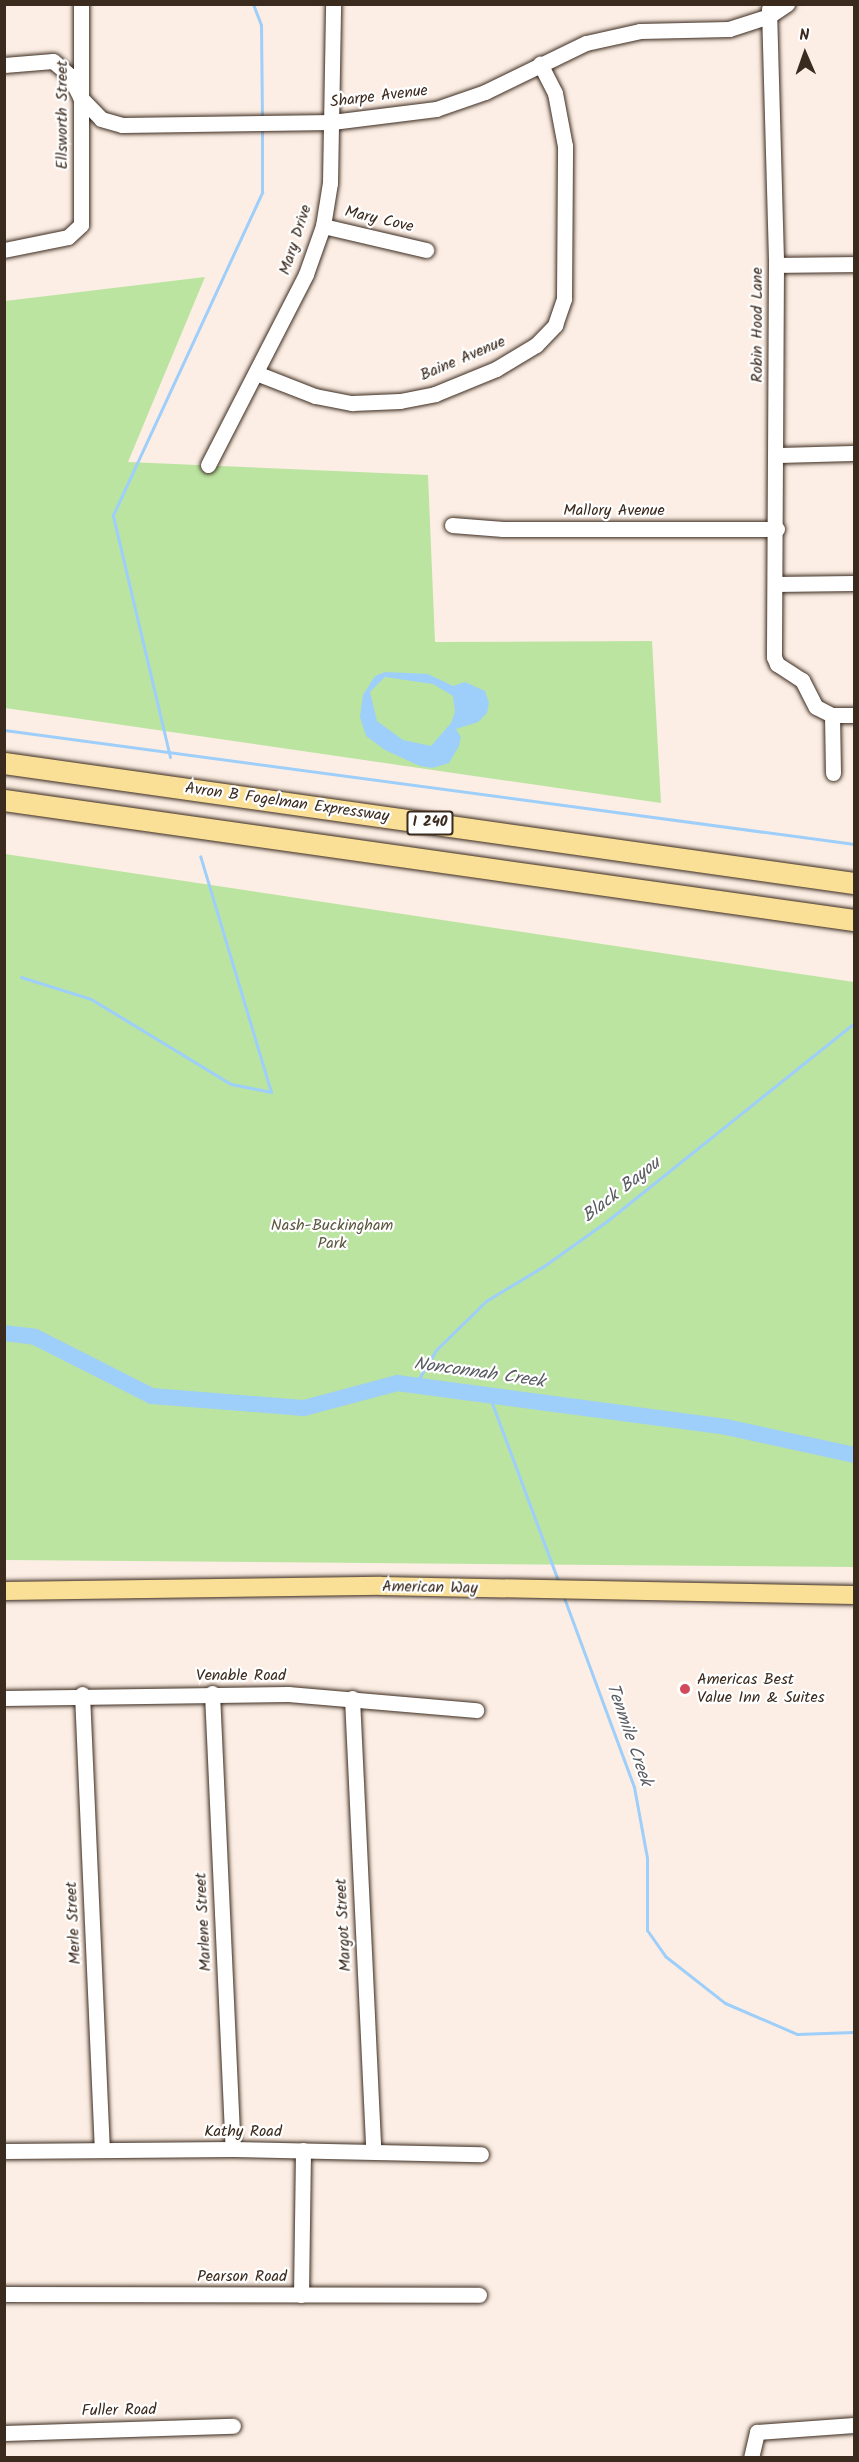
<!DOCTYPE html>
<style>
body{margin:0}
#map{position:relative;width:859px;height:2462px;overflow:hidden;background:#fceee4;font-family:Kalam,sans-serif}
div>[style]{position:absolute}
.green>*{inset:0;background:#bbe4a1}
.water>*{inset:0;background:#9ecefa}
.stream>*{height:3px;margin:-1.5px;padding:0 1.5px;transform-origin:1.5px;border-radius:1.5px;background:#9ecefa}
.river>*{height:16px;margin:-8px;padding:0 8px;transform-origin:8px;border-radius:8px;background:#9ecefa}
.roads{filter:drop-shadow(0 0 2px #3b2a1e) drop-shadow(0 0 2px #3b2a1e)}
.minor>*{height:15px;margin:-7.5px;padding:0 7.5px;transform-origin:7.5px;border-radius:7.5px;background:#fff}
.major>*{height:18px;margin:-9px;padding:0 9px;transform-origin:9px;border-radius:9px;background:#fadf96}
.highway>*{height:21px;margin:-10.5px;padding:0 10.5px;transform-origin:10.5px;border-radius:10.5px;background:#fadf96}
.dots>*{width:16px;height:16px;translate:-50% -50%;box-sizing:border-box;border:3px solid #fff;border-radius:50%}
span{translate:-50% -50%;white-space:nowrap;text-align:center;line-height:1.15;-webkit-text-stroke:4.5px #fff;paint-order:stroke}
.shield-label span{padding:2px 4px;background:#fff;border:2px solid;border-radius:4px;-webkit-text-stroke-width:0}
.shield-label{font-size:15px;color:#3b2a1e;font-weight:700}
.street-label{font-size:16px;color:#3b2a1e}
.park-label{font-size:16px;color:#5b583f}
.poi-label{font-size:16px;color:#3b2a1e}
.left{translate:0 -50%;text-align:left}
.water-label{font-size:18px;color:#595b60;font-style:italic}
.frame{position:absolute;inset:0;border:6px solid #3b2a1e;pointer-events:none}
.north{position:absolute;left:775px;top:24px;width:60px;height:60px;-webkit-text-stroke:4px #fff;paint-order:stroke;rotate:358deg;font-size:16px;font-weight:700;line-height:24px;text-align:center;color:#3b2a1e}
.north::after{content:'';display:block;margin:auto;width:21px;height:27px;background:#3b2a1e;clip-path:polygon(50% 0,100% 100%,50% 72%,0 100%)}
</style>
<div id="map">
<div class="green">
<i style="clip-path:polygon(205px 277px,128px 462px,428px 475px,435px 642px,652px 641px,661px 803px,5px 708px,5px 301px)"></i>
<i style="clip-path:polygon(5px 854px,854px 982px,854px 1567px,5px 1560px)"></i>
</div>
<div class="water">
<i style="clip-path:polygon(evenodd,385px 672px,428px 674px,453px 686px,465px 682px,485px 691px,489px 703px,487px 713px,478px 722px,456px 729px,461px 737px,459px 746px,449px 763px,432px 768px,420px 766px,385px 750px,366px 736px,360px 717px,363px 695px,375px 676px,385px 672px,385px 677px,433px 684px,453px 696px,455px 712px,451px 723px,431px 746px,403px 740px,377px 721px,370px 692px,385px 677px)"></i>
</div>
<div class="stream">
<i style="left:253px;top:4px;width:22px;rotate:69deg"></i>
<i style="left:261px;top:25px;width:93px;rotate:89.4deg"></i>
<i style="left:4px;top:730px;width:858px;rotate:7.64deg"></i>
<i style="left:170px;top:757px;width:249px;rotate:-103.3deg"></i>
<i style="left:113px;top:515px;width:356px;rotate:-65.2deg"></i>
<i style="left:262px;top:192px;width:64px;rotate:-90deg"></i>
<i style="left:21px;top:977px;width:73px;rotate:17.4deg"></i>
<i style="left:91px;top:999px;width:164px;rotate:31.3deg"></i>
<i style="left:231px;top:1084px;width:41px;rotate:11.3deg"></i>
<i style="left:271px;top:1092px;width:246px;rotate:-106.7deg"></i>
<i style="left:415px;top:1385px;width:41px;rotate:-59deg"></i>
<i style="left:436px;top:1350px;width:70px;rotate:-44.4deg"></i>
<i style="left:486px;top:1301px;width:68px;rotate:-31.1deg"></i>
<i style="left:544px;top:1266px;width:77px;rotate:-35.5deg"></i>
<i style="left:607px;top:1221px;width:317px;rotate:-38.7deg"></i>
<i style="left:489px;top:1395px;width:201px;rotate:69.6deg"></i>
<i style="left:563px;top:1595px;width:205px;rotate:69.7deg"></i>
<i style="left:634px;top:1787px;width:72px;rotate:79.6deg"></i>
<i style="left:647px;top:1858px;width:72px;rotate:90deg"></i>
<i style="left:647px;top:1930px;width:32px;rotate:55deg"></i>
<i style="left:665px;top:1956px;width:76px;rotate:38.1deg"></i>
<i style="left:725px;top:2003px;width:78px;rotate:23.3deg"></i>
<i style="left:797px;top:2034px;width:57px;rotate:-2deg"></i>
</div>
<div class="river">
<i style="left:4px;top:1333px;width:31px;rotate:7deg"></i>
<i style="left:35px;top:1337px;width:131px;rotate:26.8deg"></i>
<i style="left:152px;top:1396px;width:152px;rotate:4.5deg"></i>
<i style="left:304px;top:1408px;width:96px;rotate:-15deg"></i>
<i style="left:397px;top:1383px;width:332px;rotate:7.6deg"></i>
<i style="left:726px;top:1427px;width:131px;rotate:12.3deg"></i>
</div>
<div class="roads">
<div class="minor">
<i style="left:769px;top:9px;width:256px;rotate:88.4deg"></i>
<i style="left:776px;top:265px;width:392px;rotate:90.3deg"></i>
<i style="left:774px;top:657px;width:8px;rotate:67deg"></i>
<i style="left:777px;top:664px;width:30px;rotate:33deg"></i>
<i style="left:802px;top:680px;width:30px;rotate:63deg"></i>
<i style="left:816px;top:707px;width:18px;rotate:27deg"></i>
<i style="left:832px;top:715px;width:58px;rotate:89deg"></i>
<i style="left:4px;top:65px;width:49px;rotate:-4.7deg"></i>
<i style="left:53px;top:61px;width:21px;rotate:41deg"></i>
<i style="left:69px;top:75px;width:25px;rotate:63deg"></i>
<i style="left:80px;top:97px;width:30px;rotate:46deg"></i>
<i style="left:101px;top:119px;width:22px;rotate:16deg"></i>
<i style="left:122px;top:125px;width:210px;rotate:-0.8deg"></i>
<i style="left:332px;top:122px;width:105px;rotate:-7.1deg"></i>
<i style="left:436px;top:109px;width:52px;rotate:-19.1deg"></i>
<i style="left:485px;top:92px;width:112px;rotate:-25.9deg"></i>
<i style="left:586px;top:43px;width:55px;rotate:-12.5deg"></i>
<i style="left:640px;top:31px;width:89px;rotate:-1.3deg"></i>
<i style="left:729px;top:29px;width:42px;rotate:-18deg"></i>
<i style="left:769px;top:16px;width:22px;rotate:-34deg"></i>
<i style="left:323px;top:226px;width:106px;rotate:13.1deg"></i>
<i style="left:4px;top:250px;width:65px;rotate:-11.5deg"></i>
<i style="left:68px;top:237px;width:18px;rotate:-43deg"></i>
<i style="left:81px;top:225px;width:221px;rotate:-90deg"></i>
<i style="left:776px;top:265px;width:78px;rotate:-0.7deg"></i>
<i style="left:256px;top:373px;width:63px;rotate:21.3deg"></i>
<i style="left:315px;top:396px;width:38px;rotate:11deg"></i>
<i style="left:352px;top:403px;width:48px;rotate:-2.4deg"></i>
<i style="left:400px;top:401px;width:36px;rotate:-11deg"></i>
<i style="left:435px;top:394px;width:66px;rotate:-22.3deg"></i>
<i style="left:496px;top:369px;width:47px;rotate:-31deg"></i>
<i style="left:536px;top:345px;width:28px;rotate:-46deg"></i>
<i style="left:555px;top:325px;width:28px;rotate:-71deg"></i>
<i style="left:564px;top:299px;width:153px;rotate:-89.6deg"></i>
<i style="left:565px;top:146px;width:54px;rotate:-100.7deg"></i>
<i style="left:555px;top:93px;width:33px;rotate:-117deg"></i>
<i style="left:777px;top:455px;width:77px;rotate:-1.5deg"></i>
<i style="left:208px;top:465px;width:215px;rotate:-62.8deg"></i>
<i style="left:306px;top:274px;width:51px;rotate:-70.5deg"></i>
<i style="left:323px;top:226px;width:44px;rotate:-80.8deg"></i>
<i style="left:330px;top:183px;width:179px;rotate:-89deg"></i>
<i style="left:452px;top:525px;width:51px;rotate:4.5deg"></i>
<i style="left:503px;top:529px;width:274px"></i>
<i style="left:775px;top:584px;width:79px;rotate:-0.7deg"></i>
<i style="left:832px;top:715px;width:22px"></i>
<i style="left:212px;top:1693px;width:456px;rotate:87.4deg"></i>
<i style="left:82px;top:1694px;width:455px;rotate:87.5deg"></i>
<i style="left:4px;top:1698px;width:284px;rotate:-0.8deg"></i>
<i style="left:288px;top:1694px;width:189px;rotate:4.9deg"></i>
<i style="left:352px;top:1698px;width:453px;rotate:87.3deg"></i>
<i style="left:4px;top:2151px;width:229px;rotate:-0.5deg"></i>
<i style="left:233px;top:2149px;width:248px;rotate:1.2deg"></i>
<i style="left:4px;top:2294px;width:475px;rotate:0.1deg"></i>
<i style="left:301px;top:2295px;width:145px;rotate:-89.2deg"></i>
<i style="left:4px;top:2433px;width:229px;rotate:-1.8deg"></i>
<i style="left:751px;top:2458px;width:27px;rotate:-77deg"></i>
<i style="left:757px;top:2432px;width:97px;rotate:-4.1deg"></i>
</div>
<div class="major">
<i style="left:4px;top:1591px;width:377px;rotate:-0.8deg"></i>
<i style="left:381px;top:1586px;width:473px;rotate:1.1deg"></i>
</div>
<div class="highway">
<i style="left:4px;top:763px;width:858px;rotate:8.04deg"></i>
<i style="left:4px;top:800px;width:858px;rotate:8.04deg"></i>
</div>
</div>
<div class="dots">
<i style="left:685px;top:1689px;background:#d1495b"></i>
</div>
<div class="shield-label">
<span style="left:430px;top:823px">I 240</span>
</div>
<div class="street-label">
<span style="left:379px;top:97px;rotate:-7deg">Sharpe Avenue</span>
<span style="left:63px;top:115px;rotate:-90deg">Ellsworth Street</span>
<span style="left:379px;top:220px;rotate:13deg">Mary Cove</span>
<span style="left:296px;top:240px;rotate:-72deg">Mary Drive</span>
<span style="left:758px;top:325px;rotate:-90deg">Robin Hood Lane</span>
<span style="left:463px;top:359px;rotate:-23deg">Baine Avenue</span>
<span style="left:614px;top:511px">Mallory Avenue</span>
<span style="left:287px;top:803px;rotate:8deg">Avron B Fogelman Expressway</span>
<span style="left:430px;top:1588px;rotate:1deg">American Way</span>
<span style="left:241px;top:1676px">Venable Road</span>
<span style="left:204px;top:1922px;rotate:-93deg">Marlene Street</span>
<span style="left:74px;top:1923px;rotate:-93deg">Merle Street</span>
<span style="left:344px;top:1925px;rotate:-93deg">Margot Street</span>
<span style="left:243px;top:2132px">Kathy Road</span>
<span style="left:242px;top:2277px">Pearson Road</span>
<span style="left:119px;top:2411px;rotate:-1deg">Fuller Road</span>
</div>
<div class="park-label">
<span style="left:332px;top:1235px">Nash-Buckingham<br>Park</span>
</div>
<div class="poi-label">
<span class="left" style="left:697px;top:1689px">Americas Best<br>Value Inn &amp; Suites</span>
</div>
<div class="water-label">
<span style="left:622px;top:1191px;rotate:-38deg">Black Bayou</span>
<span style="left:479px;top:1374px;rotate:8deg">Nonconnah Creek</span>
<span style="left:628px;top:1735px;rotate:71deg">Tenmile Creek</span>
</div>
<div class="frame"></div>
<div class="north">N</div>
</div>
